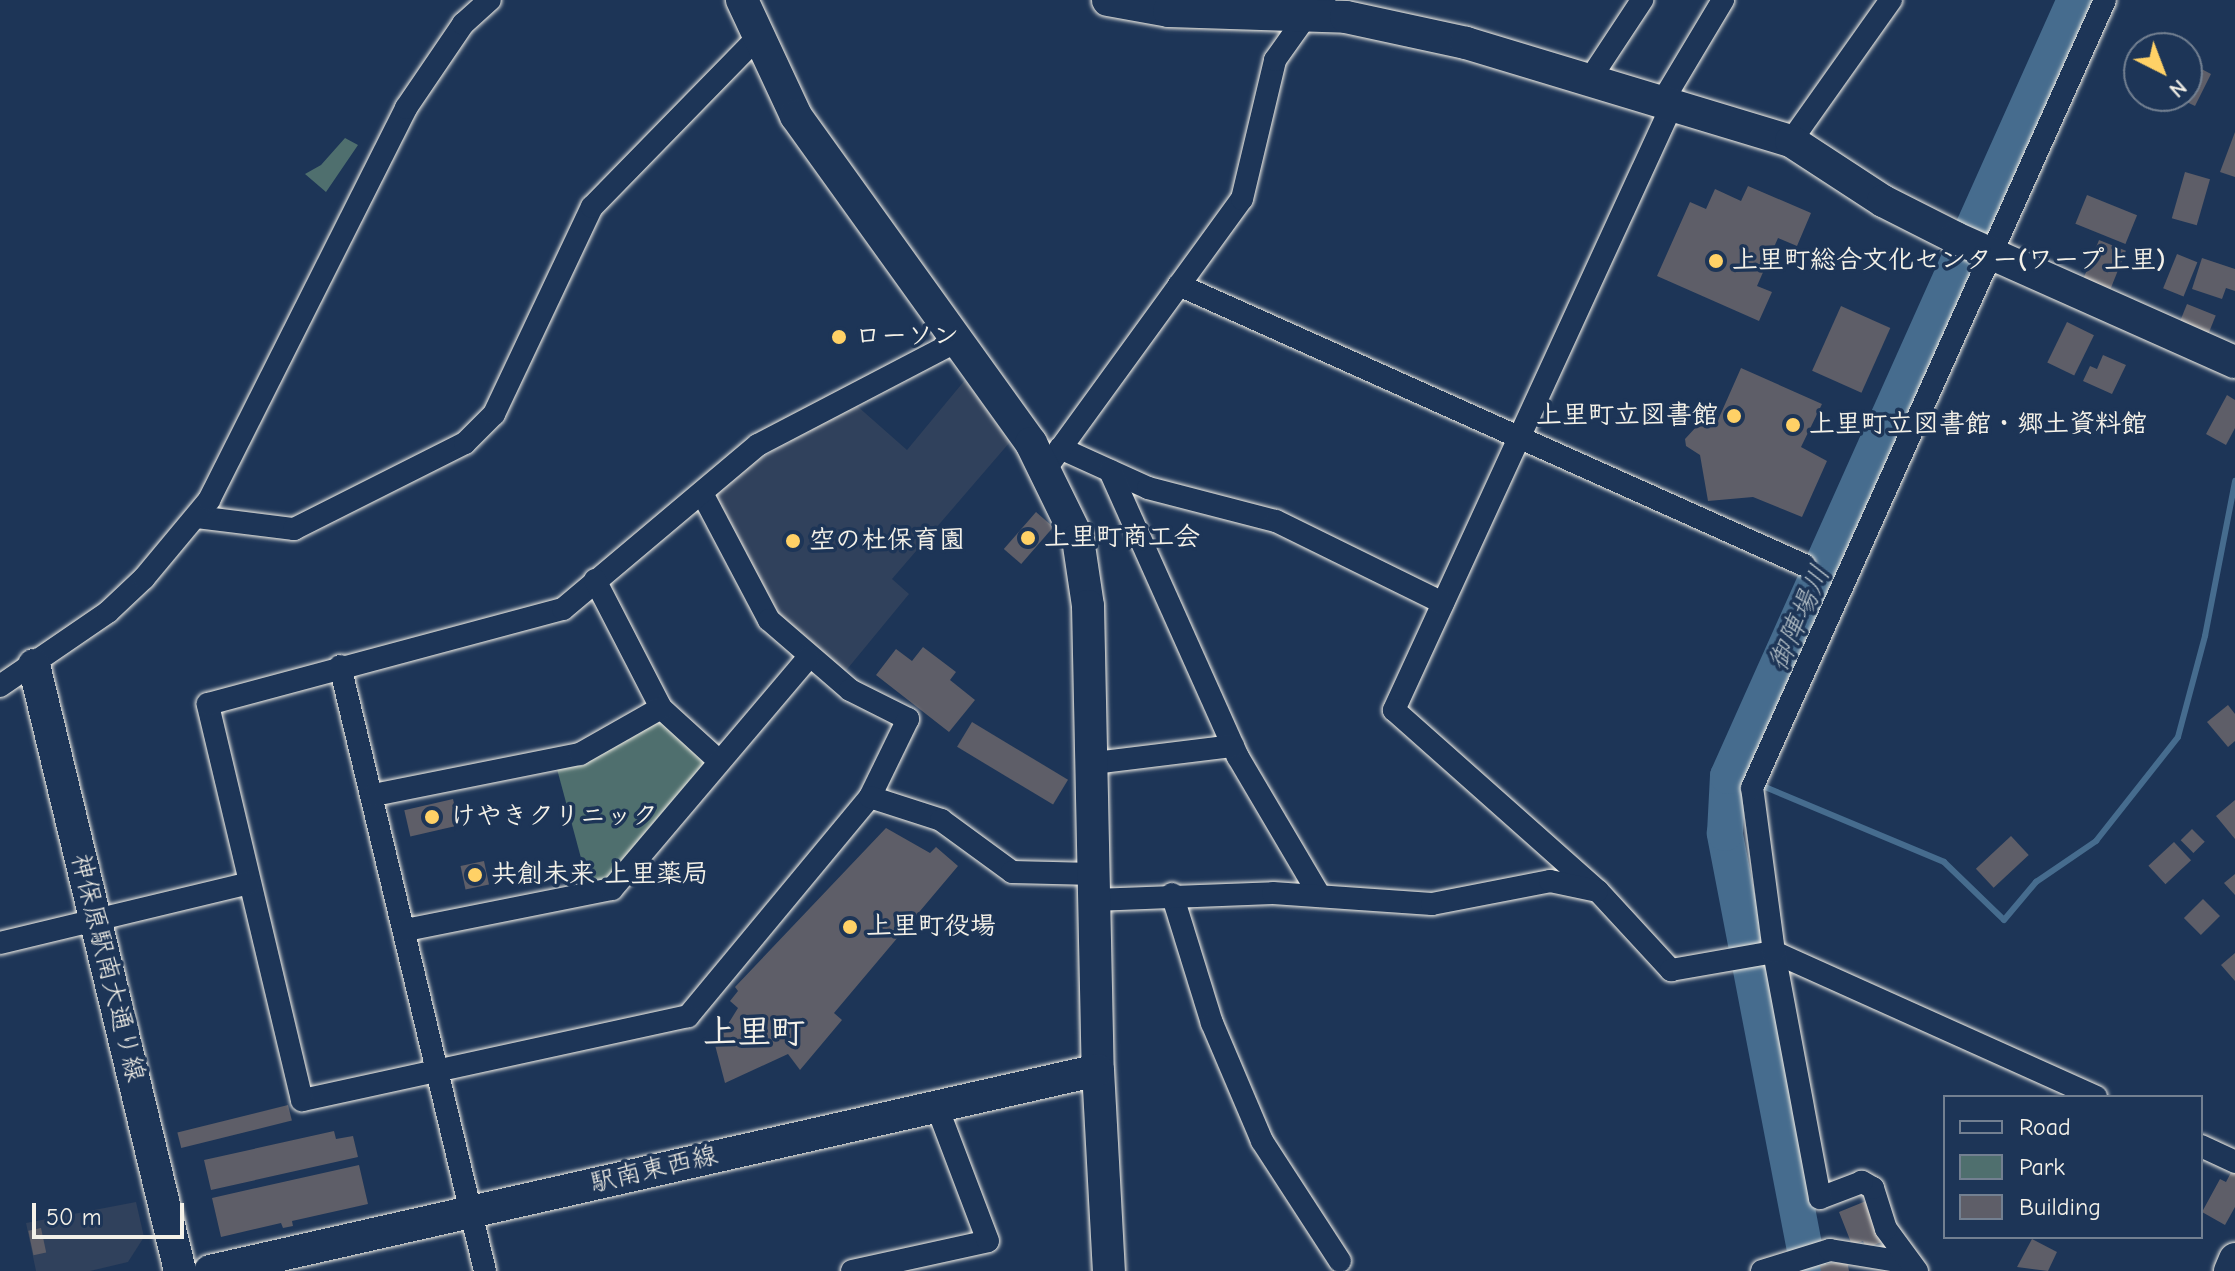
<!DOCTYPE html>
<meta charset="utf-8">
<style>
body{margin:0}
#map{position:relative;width:2235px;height:1271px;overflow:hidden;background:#1d3557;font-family:"Comic Neue","Klee One",sans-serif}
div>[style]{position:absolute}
.built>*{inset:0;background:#30415c}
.green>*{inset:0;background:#4f6f6e}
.stream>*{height:6px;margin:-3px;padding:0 3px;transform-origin:3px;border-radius:3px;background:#466c8e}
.river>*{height:36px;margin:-18px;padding:0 18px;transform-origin:18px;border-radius:18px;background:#466c8e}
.building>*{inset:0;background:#5e5e68;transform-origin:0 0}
.roads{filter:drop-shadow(0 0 2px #f4f1e8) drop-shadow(0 0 2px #f4f1e8)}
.street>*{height:22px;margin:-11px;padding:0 11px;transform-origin:11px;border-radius:11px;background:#1d3557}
.secondary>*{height:32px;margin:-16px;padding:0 16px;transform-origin:16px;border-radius:16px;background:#1d3557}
.dots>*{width:22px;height:22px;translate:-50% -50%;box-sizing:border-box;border:4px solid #1d3557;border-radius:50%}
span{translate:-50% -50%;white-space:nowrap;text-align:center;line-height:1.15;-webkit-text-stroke:7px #1d3557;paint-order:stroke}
.poi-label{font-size:26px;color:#f4f1e8;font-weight:700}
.left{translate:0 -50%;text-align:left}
.right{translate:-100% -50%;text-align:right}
.street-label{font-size:26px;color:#f4f1e8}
.water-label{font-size:28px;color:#b7c2c8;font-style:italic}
.district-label{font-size:34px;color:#f4f1e8;font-weight:700}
.legend{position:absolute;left:1943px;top:1095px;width:260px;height:144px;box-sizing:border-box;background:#1d3557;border:2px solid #738091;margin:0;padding:10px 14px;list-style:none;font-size:24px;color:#f4f1e8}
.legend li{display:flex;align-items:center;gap:16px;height:40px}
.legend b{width:40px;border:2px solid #738091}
.north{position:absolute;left:2123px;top:32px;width:80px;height:80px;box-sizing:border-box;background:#1d3557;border:2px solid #738091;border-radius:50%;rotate:138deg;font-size:22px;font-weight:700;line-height:32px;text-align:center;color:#f4f1e8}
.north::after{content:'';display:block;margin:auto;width:28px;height:36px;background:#ffd166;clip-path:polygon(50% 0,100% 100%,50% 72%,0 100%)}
.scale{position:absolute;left:32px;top:1203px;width:152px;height:36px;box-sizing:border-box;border:4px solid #f4f1e8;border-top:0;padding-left:10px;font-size:24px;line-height:28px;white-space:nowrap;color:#f4f1e8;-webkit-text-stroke:6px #1d3557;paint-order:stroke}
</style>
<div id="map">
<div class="built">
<i style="clip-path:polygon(965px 380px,1010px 442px,892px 579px,909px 594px,844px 673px,779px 619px,716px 502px,718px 493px,759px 459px,856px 405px,907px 450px)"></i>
<i style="clip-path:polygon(136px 1202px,144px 1237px,128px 1262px,90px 1271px,36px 1271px,26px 1223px)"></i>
</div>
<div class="green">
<i style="clip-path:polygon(345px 138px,358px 145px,326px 192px,305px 174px,321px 165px)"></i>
<i style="clip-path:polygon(660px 718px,705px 755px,705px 767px,606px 880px,588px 884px,557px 769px)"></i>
</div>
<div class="stream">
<i style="left:1728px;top:776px;width:15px;rotate:20deg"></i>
<i style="left:1765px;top:787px;width:194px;rotate:22.7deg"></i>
<i style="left:1944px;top:862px;width:83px;rotate:44deg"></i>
<i style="left:2004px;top:920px;width:50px;rotate:-49.9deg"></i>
<i style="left:2036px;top:882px;width:73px;rotate:-34.3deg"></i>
<i style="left:2096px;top:841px;width:132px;rotate:-51.7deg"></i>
<i style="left:2178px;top:737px;width:105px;rotate:-75deg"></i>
<i style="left:2205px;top:636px;width:158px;rotate:-79deg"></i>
</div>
<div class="river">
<i style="left:1809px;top:1271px;width:446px;rotate:-100.9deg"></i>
<i style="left:1725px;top:833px;width:57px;rotate:-87deg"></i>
<i style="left:1728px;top:776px;width:850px;rotate:-65.91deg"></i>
</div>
<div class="building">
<i style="clip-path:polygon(2192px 64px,2211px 74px,2195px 106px,2174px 96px,2187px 96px)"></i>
<i style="clip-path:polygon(2235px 132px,2235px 177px,2220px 172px)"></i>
<i style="left:2185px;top:172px;width:26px;height:48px;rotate:16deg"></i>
<i style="clip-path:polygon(1748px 186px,1811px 213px,1797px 246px,1778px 238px,1757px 286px,1772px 292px,1759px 321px,1657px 276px,1690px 202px,1706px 209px,1715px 189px,1741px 201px)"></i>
<i style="left:2087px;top:195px;width:54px;height:31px;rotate:22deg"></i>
<i style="left:2099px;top:240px;width:29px;height:45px;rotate:22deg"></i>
<i style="left:2177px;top:254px;width:22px;height:37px;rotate:22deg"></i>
<i style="clip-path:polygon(2202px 258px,2235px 269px,2235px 291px,2226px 288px,2222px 299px,2192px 289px)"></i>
<i style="left:2187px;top:304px;width:31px;height:22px;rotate:22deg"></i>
<i style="left:1841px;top:306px;width:54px;height:71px;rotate:24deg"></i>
<i style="left:2067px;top:322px;width:30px;height:45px;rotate:26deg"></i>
<i style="clip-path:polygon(2103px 355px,2126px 365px,2112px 394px,2083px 381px,2090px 366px,2097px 369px)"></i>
<i style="clip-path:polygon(1741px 368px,1822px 404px,1801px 447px,1827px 461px,1802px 517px,1753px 497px,1708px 501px,1700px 455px,1686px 446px,1685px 439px,1697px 426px,1718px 420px)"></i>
<i style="clip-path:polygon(2227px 395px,2235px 400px,2235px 428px,2226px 445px,2206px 434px)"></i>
<i style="left:1036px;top:512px;width:23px;height:49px;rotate:41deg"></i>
<i style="clip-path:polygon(923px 647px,956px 672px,950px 680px,975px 700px,949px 732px,876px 675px,896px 649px,912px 661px)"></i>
<i style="clip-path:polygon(2228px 705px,2235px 714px,2235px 741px,2228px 747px,2207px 722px)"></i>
<i style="left:972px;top:722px;width:112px;height:29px;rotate:31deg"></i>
<i style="left:453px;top:799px;width:27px;height:50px;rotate:77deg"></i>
<i style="clip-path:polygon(2235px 800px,2235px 839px,2216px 816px)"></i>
<i style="clip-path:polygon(886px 828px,930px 853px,936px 847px,958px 866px,834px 1013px,842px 1020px,800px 1070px,788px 1054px,725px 1083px,715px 1045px,738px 1008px,730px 1001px,738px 991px,735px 987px)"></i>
<i style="left:2192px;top:829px;width:18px;height:16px;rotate:45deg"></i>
<i style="left:2011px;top:836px;width:26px;height:48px;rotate:47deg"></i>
<i style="left:2174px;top:842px;width:25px;height:35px;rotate:47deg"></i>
<i style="left:484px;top:861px;width:24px;height:24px;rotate:78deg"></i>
<i style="clip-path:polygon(2235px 874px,2235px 895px,2224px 883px)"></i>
<i style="left:2203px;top:899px;width:24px;height:27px;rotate:45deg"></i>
<i style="clip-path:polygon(2235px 953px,2235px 981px,2221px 965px)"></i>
<i style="left:288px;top:1105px;width:16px;height:114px;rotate:76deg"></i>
<i style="clip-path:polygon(334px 1131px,336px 1139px,353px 1136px,358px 1157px,211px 1190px,204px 1160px)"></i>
<i style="clip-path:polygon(359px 1165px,368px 1204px,292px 1221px,293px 1226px,283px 1228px,281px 1223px,221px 1237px,212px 1198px)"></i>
<i style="clip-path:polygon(2235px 1165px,2235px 1207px,2225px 1225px,2202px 1212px,2220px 1179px,2226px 1182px)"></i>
<i style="clip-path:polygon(1866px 1201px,1882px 1242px,1866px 1248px,1863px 1241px,1852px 1245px,1839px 1212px)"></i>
<i style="left:41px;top:1228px;width:25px;height:13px;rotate:78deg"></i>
<i style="clip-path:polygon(2032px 1239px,2057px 1252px,2048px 1271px,2017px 1267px)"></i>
<i style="clip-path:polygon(1847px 1261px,1849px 1271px,1821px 1271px,1820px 1265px)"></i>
</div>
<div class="roads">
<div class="street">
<i style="left:1590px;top:79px;width:95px;rotate:-56.6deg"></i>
<i style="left:1662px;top:102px;width:119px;rotate:-59.1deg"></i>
<i style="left:1672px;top:105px;width:666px;rotate:114.68deg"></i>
<i style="left:1394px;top:710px;width:273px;rotate:41.6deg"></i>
<i style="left:1598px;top:891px;width:108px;rotate:47.3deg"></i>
<i style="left:1671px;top:970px;width:105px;rotate:-9.9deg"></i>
<i style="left:1774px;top:952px;width:353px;rotate:24.2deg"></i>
<i style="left:1791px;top:141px;width:173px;rotate:-54.7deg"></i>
<i style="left:1179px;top:285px;width:685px;rotate:24.13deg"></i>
<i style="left:1060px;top:448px;width:97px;rotate:24.4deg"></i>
<i style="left:1148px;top:488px;width:132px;rotate:14.5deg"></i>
<i style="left:1276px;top:521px;width:186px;rotate:26.2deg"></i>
<i style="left:1047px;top:467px;width:331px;rotate:-54deg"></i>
<i style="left:1242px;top:199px;width:143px;rotate:-76.6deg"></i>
<i style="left:1275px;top:60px;width:55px;rotate:-54.6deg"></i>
<i style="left:1307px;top:15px;width:23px;rotate:-41deg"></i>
<i style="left:1110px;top:471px;width:313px;rotate:65.9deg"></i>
<i style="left:1238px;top:757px;width:161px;rotate:59.5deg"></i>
<i style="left:703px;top:495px;width:141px;rotate:62.2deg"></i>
<i style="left:769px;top:620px;width:107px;rotate:40.8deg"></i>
<i style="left:850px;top:690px;width:65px;rotate:26.6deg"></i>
<i style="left:908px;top:719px;width:87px;rotate:116deg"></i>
<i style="left:870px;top:797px;width:285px;rotate:129.7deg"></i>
<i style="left:688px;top:1016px;width:395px;rotate:167.7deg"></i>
<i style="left:302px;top:1100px;width:407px;rotate:-103.4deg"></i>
<i style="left:208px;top:704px;width:367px;rotate:-15deg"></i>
<i style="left:563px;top:609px;width:255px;rotate:-40.1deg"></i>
<i style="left:758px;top:445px;width:225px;rotate:-27.6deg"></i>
<i style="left:197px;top:517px;width:98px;rotate:7.1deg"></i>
<i style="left:294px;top:529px;width:191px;rotate:-26.7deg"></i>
<i style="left:465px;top:443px;width:41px;rotate:-45deg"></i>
<i style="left:494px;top:414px;width:229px;rotate:-64.7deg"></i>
<i style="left:592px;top:207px;width:235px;rotate:-45.7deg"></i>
<i style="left:595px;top:580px;width:144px;rotate:62.7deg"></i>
<i style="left:661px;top:708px;width:77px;rotate:42.4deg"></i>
<i style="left:340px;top:666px;width:622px;rotate:76.52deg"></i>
<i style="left:0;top:686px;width:131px;rotate:-34.4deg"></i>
<i style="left:108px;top:612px;width:50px;rotate:-43.4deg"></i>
<i style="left:144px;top:578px;width:102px;rotate:-50.2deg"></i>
<i style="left:209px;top:500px;width:439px;rotate:-63.3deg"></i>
<i style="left:406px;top:108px;width:102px;rotate:-55.8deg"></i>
<i style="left:463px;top:24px;width:36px;rotate:-42deg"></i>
<i style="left:1094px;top:763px;width:140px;rotate:-7deg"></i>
<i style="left:374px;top:795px;width:210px;rotate:-11.3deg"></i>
<i style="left:580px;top:754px;width:93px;rotate:-29.6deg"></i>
<i style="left:870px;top:797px;width:75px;rotate:17.9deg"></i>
<i style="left:941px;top:820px;width:88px;rotate:36.2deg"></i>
<i style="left:1012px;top:872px;width:82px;rotate:1.4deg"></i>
<i style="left:1172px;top:894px;width:135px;rotate:72.8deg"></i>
<i style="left:1212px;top:1023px;width:128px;rotate:67deg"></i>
<i style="left:1262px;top:1141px;width:143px;rotate:57deg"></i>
<i style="left:1094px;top:900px;width:179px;rotate:-2.2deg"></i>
<i style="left:1273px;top:893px;width:159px;rotate:4deg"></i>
<i style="left:1432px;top:904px;width:120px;rotate:-11deg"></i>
<i style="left:1550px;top:881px;width:48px;rotate:12deg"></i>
<i style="left:406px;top:930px;width:210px;rotate:-11.3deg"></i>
<i style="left:612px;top:889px;width:303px;rotate:-49.7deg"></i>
<i style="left:0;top:943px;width:256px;rotate:-13.5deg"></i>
<i style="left:2201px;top:1146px;width:38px;rotate:25deg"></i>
<i style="left:852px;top:1271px;width:139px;rotate:-12.4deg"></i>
<i style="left:988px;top:1241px;width:143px;rotate:-110.8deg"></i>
<i style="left:1762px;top:1271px;width:71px;rotate:-17.2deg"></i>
<i style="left:1830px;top:1250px;width:80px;rotate:9.3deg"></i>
<i style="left:1917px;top:1271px;width:52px;rotate:-126.4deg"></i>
<i style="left:1886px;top:1229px;width:43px;rotate:-107.6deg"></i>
<i style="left:1873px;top:1188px;width:13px;rotate:-151deg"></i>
<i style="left:1862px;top:1182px;width:45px;rotate:159.1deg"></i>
<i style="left:1820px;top:1198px;width:250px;rotate:-100.6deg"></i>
<i style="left:1774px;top:952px;width:165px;rotate:-97.6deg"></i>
<i style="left:1752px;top:788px;width:863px;rotate:-65.87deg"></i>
</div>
<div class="secondary">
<i style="left:742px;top:0;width:128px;rotate:65deg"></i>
<i style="left:796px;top:116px;width:403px;rotate:54.3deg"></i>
<i style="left:1031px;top:443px;width:107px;rotate:63.9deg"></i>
<i style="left:1078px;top:539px;width:68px;rotate:81.5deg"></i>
<i style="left:1088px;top:606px;width:464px;rotate:88.8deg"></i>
<i style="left:1098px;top:1070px;width:201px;rotate:86.9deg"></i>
<i style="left:1108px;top:0;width:62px;rotate:10.2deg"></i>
<i style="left:1169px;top:11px;width:177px;rotate:1.9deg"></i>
<i style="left:1346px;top:17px;width:123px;rotate:12.2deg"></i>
<i style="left:1466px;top:43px;width:339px;rotate:16.8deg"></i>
<i style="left:1791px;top:141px;width:110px;rotate:33.1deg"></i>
<i style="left:1883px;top:201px;width:82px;rotate:26.9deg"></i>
<i style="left:1956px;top:238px;width:305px;rotate:24deg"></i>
<i style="left:34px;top:665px;width:623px;rotate:76.45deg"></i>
<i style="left:210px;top:1271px;width:910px;rotate:-12.75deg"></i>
<i style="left:2230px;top:1271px;width:13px;rotate:-67deg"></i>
</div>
</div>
<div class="dots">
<i style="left:1716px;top:261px;background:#ffd166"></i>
<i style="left:839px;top:337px;background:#ffd166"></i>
<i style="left:1734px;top:416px;background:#ffd166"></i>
<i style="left:1793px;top:425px;background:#ffd166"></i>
<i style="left:1028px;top:538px;background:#ffd166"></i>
<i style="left:793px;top:541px;background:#ffd166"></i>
<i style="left:432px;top:817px;background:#ffd166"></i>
<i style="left:475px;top:875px;background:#ffd166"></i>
<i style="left:850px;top:927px;background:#ffd166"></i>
</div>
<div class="poi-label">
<span class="left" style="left:1732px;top:261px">上里町総合文化センター(ワープ上里)</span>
<span class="left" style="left:855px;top:337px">ローソン</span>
<span class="right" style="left:1718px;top:416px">上里町立図書館</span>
<span class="left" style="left:1809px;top:425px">上里町立図書館・郷土資料館</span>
<span class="left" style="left:1044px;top:538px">上里町商工会</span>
<span class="left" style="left:809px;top:541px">空の杜保育園</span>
<span class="left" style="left:450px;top:817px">けやきクリニック</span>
<span class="left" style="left:491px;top:875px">共創未来 上里薬局</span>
<span class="left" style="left:866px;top:927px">上里町役場</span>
</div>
<div class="street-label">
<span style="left:107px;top:968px;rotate:76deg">神保原駅南大通り線</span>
<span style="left:654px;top:1170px;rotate:-13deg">駅南東西線</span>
</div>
<div class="water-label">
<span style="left:1799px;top:618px;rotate:-66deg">御陣場川</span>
</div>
<div class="district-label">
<span style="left:754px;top:1033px">上里町</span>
</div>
<ul class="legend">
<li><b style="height:10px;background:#1d3557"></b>Road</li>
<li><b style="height:22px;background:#4f6f6e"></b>Park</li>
<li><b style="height:22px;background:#5e5e68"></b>Building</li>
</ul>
<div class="north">N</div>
<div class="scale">50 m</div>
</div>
